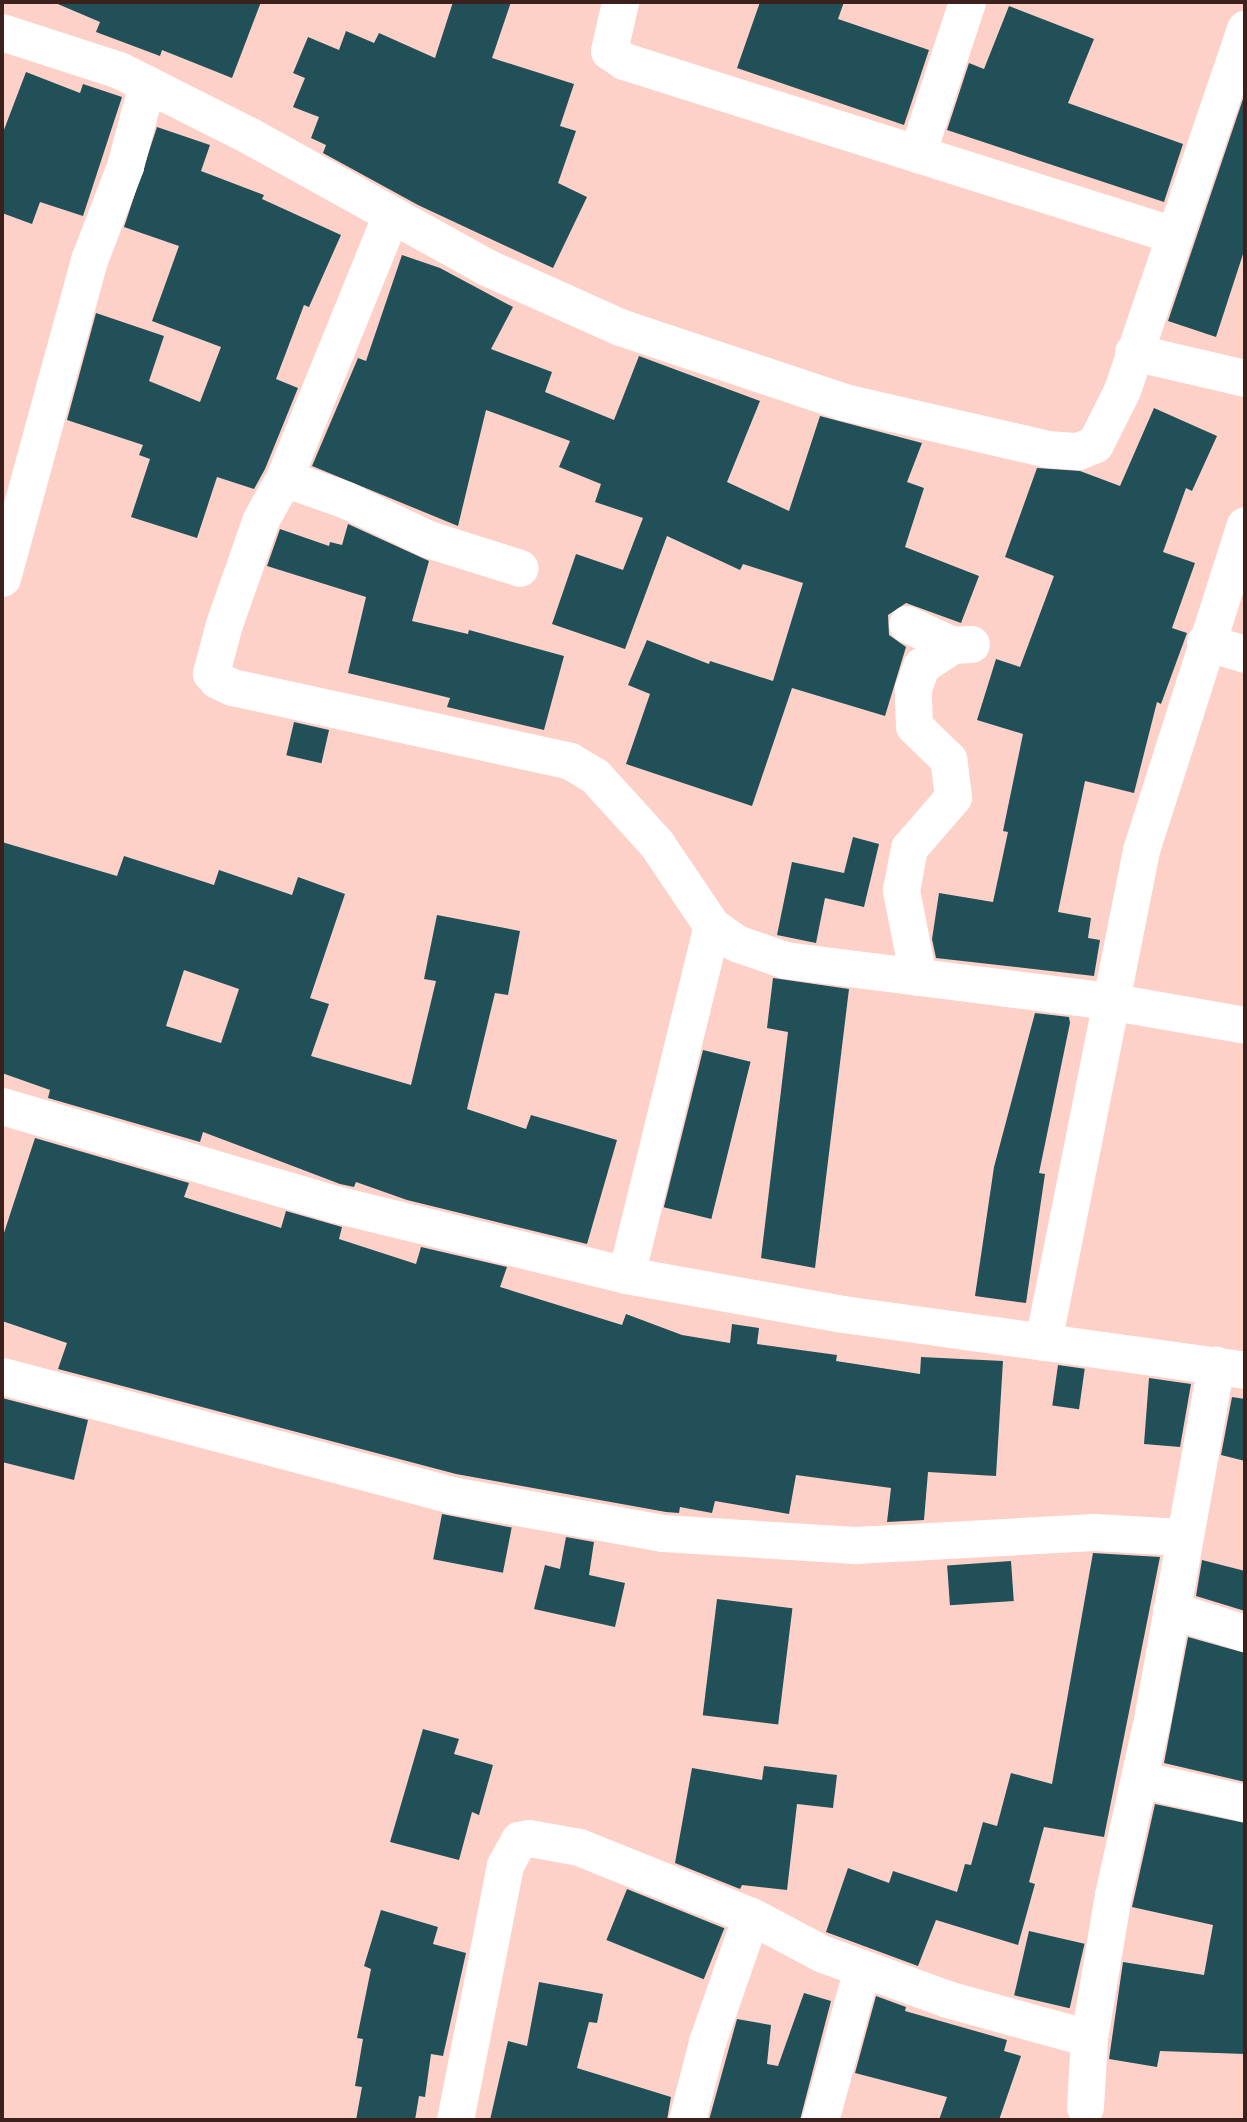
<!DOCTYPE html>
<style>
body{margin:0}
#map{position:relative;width:1247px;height:2122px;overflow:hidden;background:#fdd0c8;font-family:"Public Sans",sans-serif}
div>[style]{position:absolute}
.building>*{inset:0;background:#215058;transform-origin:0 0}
.street>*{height:37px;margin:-18.5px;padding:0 18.5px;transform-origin:18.5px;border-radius:18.5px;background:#fff}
span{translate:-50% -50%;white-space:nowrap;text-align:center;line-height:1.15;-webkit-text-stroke:7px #fdd0c8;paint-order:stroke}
.frame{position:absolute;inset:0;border:4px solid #3c201b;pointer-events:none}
</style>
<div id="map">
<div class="building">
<i style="clip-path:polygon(53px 2px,261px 2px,232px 78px,162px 50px,160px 56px,96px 32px,100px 22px)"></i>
<i style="clip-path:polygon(453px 2px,511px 2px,492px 58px,574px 84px,560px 126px,576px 131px,558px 183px,587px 197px,553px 268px,418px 205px,323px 153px,326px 145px,311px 138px,319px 117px,293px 107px,305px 78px,293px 73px,308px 37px,339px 50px,346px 31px,374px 43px,379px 33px,435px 58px)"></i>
<i style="clip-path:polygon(760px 2px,844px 2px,838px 19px,929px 50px,904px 125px,737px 68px)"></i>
<i style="clip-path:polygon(1009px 6px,1094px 39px,1068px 103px,1183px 144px,1164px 202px,947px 130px,969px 63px,984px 69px)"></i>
<i style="clip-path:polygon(26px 72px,80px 93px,83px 84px,122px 97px,83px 216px,40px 202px,32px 224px,2px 213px,2px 135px)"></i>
<i style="clip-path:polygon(1245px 93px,1245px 248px,1216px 337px,1168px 321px)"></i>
<i style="clip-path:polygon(157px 127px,210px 145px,201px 171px,264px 195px,262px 199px,341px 235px,309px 307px,304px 305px,276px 379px,298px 388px,265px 469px,254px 489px,217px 477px,197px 538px,131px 517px,150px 459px,139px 455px,143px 445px,67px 420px,96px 313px,164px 336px,149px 381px,200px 402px,221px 347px,152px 321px,179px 246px,124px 227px)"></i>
<i style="clip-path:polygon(402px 255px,440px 268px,513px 307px,491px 349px,552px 372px,545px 392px,614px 420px,639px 356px,760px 401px,727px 482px,789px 511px,820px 416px,922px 443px,907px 482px,924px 488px,905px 547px,979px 576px,961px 623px,906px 603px,888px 615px,889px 635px,906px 647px,885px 716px,792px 688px,752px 806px,626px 764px,650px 694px,628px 685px,647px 640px,709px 664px,710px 661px,773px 681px,803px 583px,743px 564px,740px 570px,667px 536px,625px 649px,552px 624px,576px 554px,623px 570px,643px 518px,595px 502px,601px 484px,559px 467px,570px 441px,486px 410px,458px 526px,312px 466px,358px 358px,366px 361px)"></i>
<i style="clip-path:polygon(1154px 408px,1217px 436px,1192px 491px,1186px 488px,1163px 552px,1195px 563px,1172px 628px,1187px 633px,1161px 704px,1157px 702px,1134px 793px,1085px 781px,1058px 912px,1091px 918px,1088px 938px,1100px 940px,1094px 976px,936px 958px,932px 939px,939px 893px,993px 902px,1008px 832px,1003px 831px,1023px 734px,977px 720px,996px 659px,1020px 667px,1054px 576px,1005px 557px,1037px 468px,1080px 471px,1120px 486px)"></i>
<i style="clip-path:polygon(348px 524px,429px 561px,412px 621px,468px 634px,469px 630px,564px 656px,544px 730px,447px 707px,450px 698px,348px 673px,366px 597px,267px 566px,280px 529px,329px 546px,330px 542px,342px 545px)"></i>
<i style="left:294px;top:722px;width:36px;height:34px;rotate:13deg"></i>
<i style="clip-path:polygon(853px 837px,879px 844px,864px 907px,825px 898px,816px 943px,777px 935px,792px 862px,844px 873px)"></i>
<i style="clip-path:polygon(evenodd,2px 842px,117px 876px,124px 856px,214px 885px,219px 870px,292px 895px,298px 877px,345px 894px,310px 998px,329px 1004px,311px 1056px,411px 1085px,436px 981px,424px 979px,437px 915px,520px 931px,508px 995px,495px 993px,467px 1109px,526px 1129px,531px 1115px,617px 1140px,587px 1244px,407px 1200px,356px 1182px,354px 1187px,340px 1184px,203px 1132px,200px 1142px,48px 1098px,50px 1090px,2px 1073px,2px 842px,184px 970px,239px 989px,221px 1043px,166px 1026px,184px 970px)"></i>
<i style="clip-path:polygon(773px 978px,849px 989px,815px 1268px,761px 1258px,788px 1032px,767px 1028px)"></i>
<i style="clip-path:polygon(1035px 1013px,1069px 1017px,1070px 1023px,1039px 1173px,1045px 1174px,1026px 1303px,975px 1296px,994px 1167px)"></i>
<i style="left:703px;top:1050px;width:49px;height:162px;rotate:14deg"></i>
<i style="clip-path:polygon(35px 1138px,189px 1183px,184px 1197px,281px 1228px,286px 1211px,342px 1227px,339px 1239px,416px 1264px,421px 1247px,507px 1267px,500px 1287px,622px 1325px,626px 1314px,682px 1335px,730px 1343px,732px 1324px,759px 1328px,757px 1344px,837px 1355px,836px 1361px,920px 1374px,921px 1357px,1003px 1361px,996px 1476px,928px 1472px,924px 1520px,887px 1522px,891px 1488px,796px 1475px,789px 1514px,715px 1501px,712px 1513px,680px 1507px,679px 1513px,666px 1512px,456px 1474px,58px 1369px,67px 1343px,2px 1321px,2px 1239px)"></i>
<i style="left:1058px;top:1365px;width:27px;height:41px;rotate:8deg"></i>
<i style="clip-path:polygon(1149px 1378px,1191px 1384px,1180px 1447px,1144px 1444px)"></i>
<i style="clip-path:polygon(1232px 1397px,1245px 1399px,1245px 1461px,1221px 1455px)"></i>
<i style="clip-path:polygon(2px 1398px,88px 1420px,74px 1480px,2px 1462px)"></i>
<i style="left:442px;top:1514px;width:71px;height:46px;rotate:11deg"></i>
<i style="clip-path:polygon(566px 1537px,594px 1542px,589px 1575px,625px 1583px,615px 1627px,534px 1609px,545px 1565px,560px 1569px)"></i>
<i style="clip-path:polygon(1093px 1553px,1160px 1557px,1104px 1837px,1044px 1827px,1029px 1882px,1035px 1884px,1018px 1945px,936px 1920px,918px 1966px,826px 1932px,848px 1868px,889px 1883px,893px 1871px,957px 1892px,965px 1864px,971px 1865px,983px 1822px,997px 1826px,1011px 1773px,1052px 1784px)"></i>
<i style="clip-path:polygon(1202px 1560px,1245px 1571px,1245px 1611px,1196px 1596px)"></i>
<i style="left:1011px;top:1561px;width:40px;height:64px;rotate:86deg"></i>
<i style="left:717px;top:1599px;width:76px;height:117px;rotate:7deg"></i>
<i style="clip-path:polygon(1188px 1637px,1245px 1653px,1245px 1782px,1164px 1763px)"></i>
<i style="clip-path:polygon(423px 1729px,459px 1739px,454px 1754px,493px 1765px,479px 1815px,472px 1812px,459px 1860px,390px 1842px)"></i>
<i style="clip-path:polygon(764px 1766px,837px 1775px,833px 1808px,797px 1804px,787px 1890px,742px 1885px,740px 1889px,675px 1863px,692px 1768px,762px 1780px)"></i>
<i style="clip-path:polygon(1155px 1804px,1245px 1823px,1245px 2054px,1160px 2051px,1157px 2067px,1109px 2059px,1123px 1962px,1204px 1975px,1213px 1925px,1132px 1907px)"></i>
<i style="left:627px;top:1889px;width:105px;height:55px;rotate:22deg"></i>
<i style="clip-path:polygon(381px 1910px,438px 1927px,433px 1944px,466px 1953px,443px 2056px,431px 2054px,425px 2097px,419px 2096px,415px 2120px,356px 2120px,362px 2087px,355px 2086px,363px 2039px,357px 2038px,371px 1969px,364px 1966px)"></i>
<i style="left:1029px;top:1931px;width:57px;height:66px;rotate:13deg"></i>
<i style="clip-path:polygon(539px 1982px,603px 1994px,597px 2023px,589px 2022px,577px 2068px,671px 2097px,667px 2120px,490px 2120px,508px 2041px,527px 2046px)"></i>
<i style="clip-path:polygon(804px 1993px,831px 2001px,800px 2120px,709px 2120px,737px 2019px,771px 2025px,767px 2064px,778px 2066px)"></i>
<i style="clip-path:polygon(876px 1996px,906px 2007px,905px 2011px,1007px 2040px,1004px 2051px,1021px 2056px,999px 2120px,939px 2120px,947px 2097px,855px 2073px)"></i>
</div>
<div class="street">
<i style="left:620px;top:2px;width:50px;rotate:102.7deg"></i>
<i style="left:609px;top:51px;width:18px;rotate:34deg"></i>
<i style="left:624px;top:61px;width:577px;rotate:17.56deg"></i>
<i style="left:2px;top:32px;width:123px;rotate:18deg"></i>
<i style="left:119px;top:70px;width:147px;rotate:26.7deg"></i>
<i style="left:250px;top:136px;width:270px;rotate:29deg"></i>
<i style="left:486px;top:267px;width:147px;rotate:24.1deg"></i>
<i style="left:620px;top:327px;width:236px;rotate:18.5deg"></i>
<i style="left:844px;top:402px;width:208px;rotate:13deg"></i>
<i style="left:1047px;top:449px;width:31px;rotate:4deg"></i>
<i style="left:1078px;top:451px;width:18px;rotate:-22deg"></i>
<i style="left:1095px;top:444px;width:60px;rotate:-63.4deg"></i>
<i style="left:1122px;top:390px;width:382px;rotate:-71.2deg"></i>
<i style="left:917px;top:154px;width:160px;rotate:-71.8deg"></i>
<i style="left:390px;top:217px;width:282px;rotate:112.1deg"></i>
<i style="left:284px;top:478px;width:47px;rotate:119.3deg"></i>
<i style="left:261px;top:519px;width:111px;rotate:109.4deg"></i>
<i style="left:224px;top:624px;width:51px;rotate:104.9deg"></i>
<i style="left:211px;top:673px;width:9px;rotate:49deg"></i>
<i style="left:217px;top:680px;width:17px;rotate:25deg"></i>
<i style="left:232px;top:687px;width:346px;rotate:12.3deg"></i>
<i style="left:570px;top:761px;width:29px;rotate:31deg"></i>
<i style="left:595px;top:776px;width:91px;rotate:47.7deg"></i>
<i style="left:656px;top:843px;width:100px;rotate:56deg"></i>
<i style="left:712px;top:926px;width:29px;rotate:35deg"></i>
<i style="left:736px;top:943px;width:52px;rotate:19.1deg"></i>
<i style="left:785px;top:960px;width:326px;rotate:7.2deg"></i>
<i style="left:1108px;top:1001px;width:139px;rotate:9.9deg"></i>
<i style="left:1133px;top:352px;width:115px;rotate:13.1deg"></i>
<i style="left:284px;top:478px;width:66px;rotate:19.5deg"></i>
<i style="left:346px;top:500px;width:91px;rotate:25.4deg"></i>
<i style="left:428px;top:539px;width:96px;rotate:17.5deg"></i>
<i style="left:2px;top:578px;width:330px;rotate:-74.7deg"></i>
<i style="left:89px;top:260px;width:101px;rotate:-69deg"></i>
<i style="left:125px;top:166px;width:85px;rotate:-75deg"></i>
<i style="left:907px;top:624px;width:50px;rotate:25deg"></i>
<i style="left:1205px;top:642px;width:42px;rotate:16.7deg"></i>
<i style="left:918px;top:977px;width:89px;rotate:-101.1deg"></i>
<i style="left:901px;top:890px;width:43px;rotate:-79.2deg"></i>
<i style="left:909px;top:848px;width:67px;rotate:-49.2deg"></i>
<i style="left:953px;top:797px;width:38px;rotate:-97deg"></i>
<i style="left:948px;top:759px;width:47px;rotate:-135.9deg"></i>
<i style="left:914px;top:726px;width:37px;rotate:-92deg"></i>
<i style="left:913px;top:689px;width:24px;rotate:-71deg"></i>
<i style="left:921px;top:666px;width:37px;rotate:-34deg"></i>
<i style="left:952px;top:645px;width:19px;rotate:-3deg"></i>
<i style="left:2px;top:1106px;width:347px;rotate:16.4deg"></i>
<i style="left:335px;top:1204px;width:300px;rotate:13.7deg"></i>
<i style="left:626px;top:1275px;width:220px;rotate:10.2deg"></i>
<i style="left:843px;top:1314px;width:406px;rotate:7.9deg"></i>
<i style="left:626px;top:1275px;width:359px;rotate:-76.2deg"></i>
<i style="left:1043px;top:1342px;width:502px;rotate:-78.73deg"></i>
<i style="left:1141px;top:850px;width:341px;rotate:-72.3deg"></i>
<i style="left:2px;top:1376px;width:465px;rotate:14.8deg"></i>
<i style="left:451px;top:1495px;width:215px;rotate:10.2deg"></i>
<i style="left:663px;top:1533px;width:192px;rotate:3.6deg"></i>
<i style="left:855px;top:1545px;width:239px;rotate:-3.1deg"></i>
<i style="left:1094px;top:1532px;width:89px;rotate:3.2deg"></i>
<i style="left:1171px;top:1610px;width:77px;rotate:17.3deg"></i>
<i style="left:1139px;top:1779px;width:109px;rotate:12.8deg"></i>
<i style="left:1085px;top:2107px;width:69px;rotate:-86.7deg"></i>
<i style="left:1089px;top:2038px;width:145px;rotate:-80.5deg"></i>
<i style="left:1113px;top:1895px;width:185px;rotate:-77.5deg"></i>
<i style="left:1153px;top:1714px;width:355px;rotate:-79.8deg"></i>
<i style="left:455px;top:2120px;width:260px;rotate:-78.9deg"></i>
<i style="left:505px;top:1865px;width:29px;rotate:-61deg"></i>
<i style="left:519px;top:1840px;width:10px;rotate:-11deg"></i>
<i style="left:529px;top:1838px;width:51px;rotate:10.2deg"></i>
<i style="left:579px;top:1847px;width:185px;rotate:21.9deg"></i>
<i style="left:751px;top:1916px;width:81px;rotate:27.8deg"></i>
<i style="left:823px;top:1954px;width:132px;rotate:19.9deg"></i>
<i style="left:947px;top:1999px;width:147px;rotate:15.4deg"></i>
<i style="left:687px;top:2120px;width:81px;rotate:-75.6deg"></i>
<i style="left:707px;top:2042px;width:133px;rotate:-70.8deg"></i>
<i style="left:820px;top:2120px;width:157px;rotate:-74.5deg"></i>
</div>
<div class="frame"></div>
</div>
